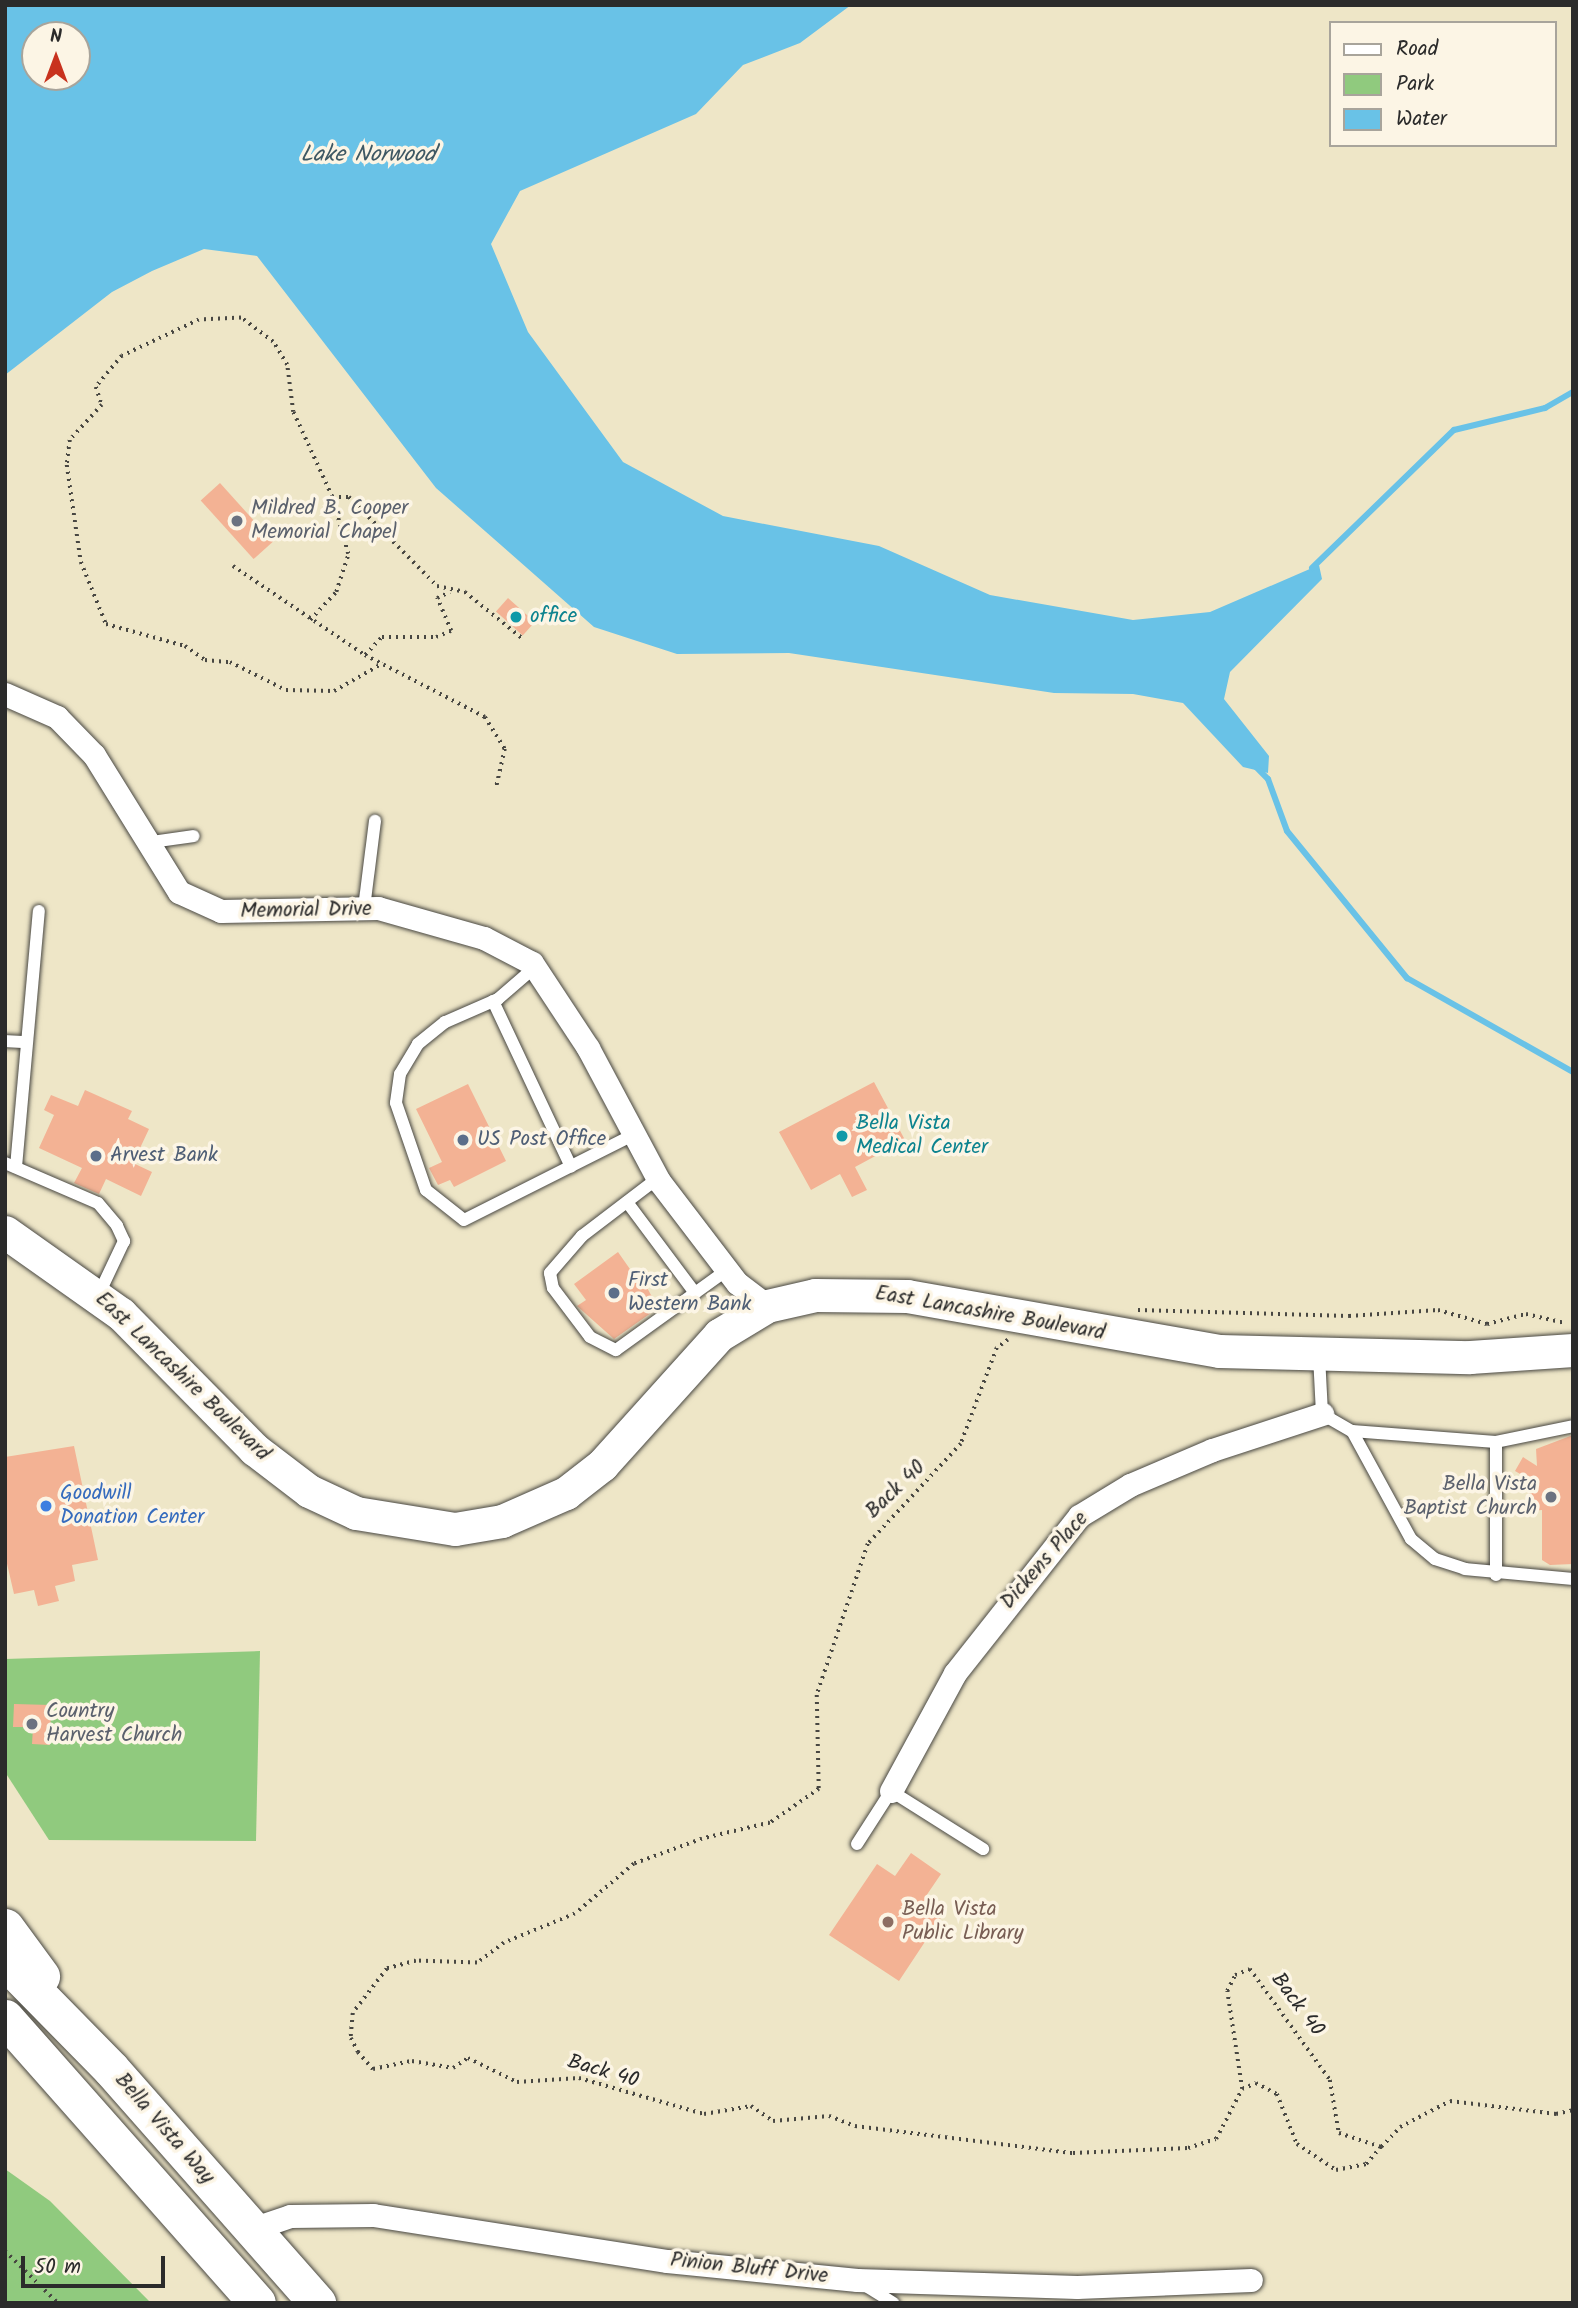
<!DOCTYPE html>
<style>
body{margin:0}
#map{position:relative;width:1578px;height:2308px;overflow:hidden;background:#eee6c7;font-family:Kalam,sans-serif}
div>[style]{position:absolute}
.green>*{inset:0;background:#90ca7e}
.water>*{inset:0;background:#69c2e7}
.stream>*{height:6px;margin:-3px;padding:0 3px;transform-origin:3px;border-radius:3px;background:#69c2e7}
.building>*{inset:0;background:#f3b294;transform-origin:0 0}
.path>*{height:3.5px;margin-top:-1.75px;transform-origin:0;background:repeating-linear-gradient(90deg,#484742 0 2px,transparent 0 7px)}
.roads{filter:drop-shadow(0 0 2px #484742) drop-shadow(0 0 2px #484742)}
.service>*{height:12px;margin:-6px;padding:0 6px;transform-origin:6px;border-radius:6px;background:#fff}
.minor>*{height:23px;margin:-11.5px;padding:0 11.5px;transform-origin:11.5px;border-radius:11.5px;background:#fff}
.secondary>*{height:33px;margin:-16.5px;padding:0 16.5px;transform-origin:16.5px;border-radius:16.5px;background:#fff}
.primary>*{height:37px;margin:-18.5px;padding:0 18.5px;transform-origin:18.5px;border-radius:18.5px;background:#fff}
.dots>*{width:19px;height:19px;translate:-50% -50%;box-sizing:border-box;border:4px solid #fcf5e5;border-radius:50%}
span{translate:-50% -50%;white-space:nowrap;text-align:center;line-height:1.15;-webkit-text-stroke:7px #fcf5e5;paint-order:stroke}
.worship-label{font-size:21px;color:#5b616d}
.left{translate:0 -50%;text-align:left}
.right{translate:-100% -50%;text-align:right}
.culture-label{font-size:21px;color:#0d838f}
.street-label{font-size:21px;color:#2b2b2b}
.service-label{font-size:21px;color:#4e5e75}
.shop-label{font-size:21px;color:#366cbe}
.education-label{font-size:21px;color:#785e54}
.water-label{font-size:23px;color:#3e5863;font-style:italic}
.frame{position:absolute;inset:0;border:7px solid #2b2b2b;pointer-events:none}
.legend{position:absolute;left:1329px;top:21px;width:228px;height:126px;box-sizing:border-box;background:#fcf5e5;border:2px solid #a8a49b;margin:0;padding:9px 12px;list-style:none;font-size:21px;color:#2b2b2b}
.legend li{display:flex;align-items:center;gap:14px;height:35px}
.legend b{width:35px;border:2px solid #a8a49b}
.north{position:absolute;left:21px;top:21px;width:70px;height:70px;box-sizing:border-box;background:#fcf5e5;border:2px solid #a8a49b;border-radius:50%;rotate:0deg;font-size:19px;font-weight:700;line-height:28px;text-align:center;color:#2b2b2b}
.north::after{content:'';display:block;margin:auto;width:24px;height:32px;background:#c8321e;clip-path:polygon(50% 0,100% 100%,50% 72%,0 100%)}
.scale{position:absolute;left:21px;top:2256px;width:144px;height:32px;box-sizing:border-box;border:4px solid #2b2b2b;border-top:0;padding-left:9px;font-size:21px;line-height:24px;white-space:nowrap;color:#2b2b2b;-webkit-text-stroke:5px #fcf5e5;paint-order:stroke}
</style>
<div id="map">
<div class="green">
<i style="clip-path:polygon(260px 1651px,256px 1841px,49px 1840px,5px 1772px,5px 1659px)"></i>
<i style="clip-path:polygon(5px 2169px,50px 2201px,151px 2303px,5px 2303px)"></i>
</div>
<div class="water">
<i style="clip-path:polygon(evenodd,5px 5px,851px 5px,800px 43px,743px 65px,696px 114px,520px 191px,491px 244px,528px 332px,623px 462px,723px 516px,879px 546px,990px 595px,1133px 620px,1210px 612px,1319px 565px,1322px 579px,1230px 672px,1224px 699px,1269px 756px,1268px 773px,1243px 767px,1183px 703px,1133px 694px,1054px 693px,789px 653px,677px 654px,594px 627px,436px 488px,257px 256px,204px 249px,152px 271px,112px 292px,5px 375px,5px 5px,35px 35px,77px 35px,77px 77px,35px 77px,35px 35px)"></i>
</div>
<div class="stream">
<i style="left:1312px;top:568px;width:198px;rotate:-44.2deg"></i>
<i style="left:1454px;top:430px;width:94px;rotate:-13.6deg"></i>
<i style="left:1545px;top:408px;width:32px;rotate:-30deg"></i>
<i style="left:1256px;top:767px;width:17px;rotate:45deg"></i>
<i style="left:1268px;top:779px;width:55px;rotate:69.9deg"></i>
<i style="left:1287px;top:831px;width:190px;rotate:50.8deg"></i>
<i style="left:1407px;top:978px;width:191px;rotate:29.5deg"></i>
</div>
<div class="building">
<i style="left:220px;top:483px;width:79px;height:26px;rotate:48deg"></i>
<i style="left:508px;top:598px;width:36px;height:18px;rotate:42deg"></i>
<i style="clip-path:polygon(874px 1082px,905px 1140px,855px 1167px,867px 1190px,852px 1197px,840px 1174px,811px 1190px,779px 1132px)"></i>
<i style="clip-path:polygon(468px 1084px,506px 1161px,454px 1187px,450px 1180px,438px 1185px,429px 1168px,442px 1162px,416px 1109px)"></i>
<i style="clip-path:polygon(85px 1090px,132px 1111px,128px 1119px,149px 1129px,133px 1163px,152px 1172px,141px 1196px,106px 1179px,99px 1194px,74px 1183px,82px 1168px,39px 1148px,54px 1115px,44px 1110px,51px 1095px,78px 1106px)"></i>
<i style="clip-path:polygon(618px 1252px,632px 1272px,637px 1269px,658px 1308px,614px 1339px,577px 1306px,586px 1300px,574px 1284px)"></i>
<i style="clip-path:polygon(1573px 1435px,1573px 1564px,1550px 1565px,1542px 1560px,1542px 1510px,1530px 1511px,1529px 1479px,1515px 1471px,1523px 1457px,1537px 1466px,1536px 1449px)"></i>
<i style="clip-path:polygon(74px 1446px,98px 1560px,72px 1565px,75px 1581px,55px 1586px,59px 1601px,38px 1606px,34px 1590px,14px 1594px,5px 1555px,5px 1457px)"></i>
<i style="clip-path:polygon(14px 1704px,51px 1705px,50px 1745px,32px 1744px,33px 1727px,13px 1727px)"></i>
<i style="clip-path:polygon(911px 1853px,941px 1874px,926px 1896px,946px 1910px,899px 1981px,829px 1935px,877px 1864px,895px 1876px)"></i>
</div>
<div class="path">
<i style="left:332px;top:497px;width:17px"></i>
<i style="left:349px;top:497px;width:125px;rotate:45.3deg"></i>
<i style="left:437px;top:586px;width:29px;rotate:12deg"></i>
<i style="left:465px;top:592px;width:75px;rotate:39deg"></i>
<i style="left:233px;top:566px;width:159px;rotate:34deg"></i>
<i style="left:365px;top:655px;width:135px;rotate:27.3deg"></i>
<i style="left:485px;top:717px;width:38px;rotate:58deg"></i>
<i style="left:505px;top:749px;width:41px;rotate:102.7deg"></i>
<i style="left:310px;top:620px;width:38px;rotate:-47deg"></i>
<i style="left:336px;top:592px;width:40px;rotate:-72deg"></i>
<i style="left:348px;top:554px;width:59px;rotate:-105.7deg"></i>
<i style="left:332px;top:497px;width:94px;rotate:-114.6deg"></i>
<i style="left:293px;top:412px;width:47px;rotate:-97.3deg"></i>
<i style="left:287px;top:365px;width:27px;rotate:-121deg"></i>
<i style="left:273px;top:342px;width:40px;rotate:-143deg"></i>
<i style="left:241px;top:318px;width:42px;rotate:177.3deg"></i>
<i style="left:199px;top:320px;width:85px;rotate:154.9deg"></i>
<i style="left:122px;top:356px;width:40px;rotate:130deg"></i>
<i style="left:96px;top:387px;width:19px;rotate:72deg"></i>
<i style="left:102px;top:405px;width:47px;rotate:132.4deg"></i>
<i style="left:70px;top:440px;width:25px;rotate:97deg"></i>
<i style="left:67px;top:465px;width:98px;rotate:81.8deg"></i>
<i style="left:81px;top:562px;width:67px;rotate:68deg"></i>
<i style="left:106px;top:624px;width:82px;rotate:15.6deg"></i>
<i style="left:185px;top:646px;width:24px;rotate:35deg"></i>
<i style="left:205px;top:660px;width:25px;rotate:5deg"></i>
<i style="left:230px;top:662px;width:63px;rotate:26.6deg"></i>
<i style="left:286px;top:690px;width:48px;rotate:1.2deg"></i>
<i style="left:334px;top:691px;width:56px;rotate:-29.7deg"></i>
<i style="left:365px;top:655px;width:25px;rotate:-47deg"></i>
<i style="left:382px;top:637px;width:54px"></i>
<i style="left:436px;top:637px;width:16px;rotate:-22deg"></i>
<i style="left:451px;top:631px;width:36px;rotate:-113deg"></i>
<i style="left:437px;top:598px;width:14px;rotate:-25deg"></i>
<i style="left:1138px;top:1310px;width:211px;rotate:1.6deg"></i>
<i style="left:1349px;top:1316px;width:89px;rotate:-3.9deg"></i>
<i style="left:1438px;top:1310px;width:51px;rotate:15.9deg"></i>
<i style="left:1487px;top:1324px;width:40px;rotate:-14.4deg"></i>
<i style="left:1526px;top:1314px;width:40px;rotate:13deg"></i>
<i style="left:1008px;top:1340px;width:14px;rotate:144deg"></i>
<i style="left:997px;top:1348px;width:103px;rotate:110.6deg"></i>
<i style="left:961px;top:1444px;width:137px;rotate:132.9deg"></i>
<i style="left:868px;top:1544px;width:159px;rotate:108.7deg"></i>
<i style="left:817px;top:1695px;width:94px;rotate:88.8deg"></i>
<i style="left:819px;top:1789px;width:60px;rotate:145.2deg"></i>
<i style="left:770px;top:1823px;width:70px;rotate:166.8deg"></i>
<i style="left:702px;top:1839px;width:72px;rotate:159.8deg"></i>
<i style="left:634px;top:1864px;width:77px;rotate:139.7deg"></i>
<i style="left:575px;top:1914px;width:77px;rotate:157.8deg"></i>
<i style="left:504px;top:1943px;width:34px;rotate:143deg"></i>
<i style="left:477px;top:1963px;width:61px;rotate:-178.1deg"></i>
<i style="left:416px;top:1961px;width:30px;rotate:165deg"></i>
<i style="left:387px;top:1969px;width:56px;rotate:127.7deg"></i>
<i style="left:353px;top:2013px;width:25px;rotate:95deg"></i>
<i style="left:351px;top:2038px;width:16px;rotate:63deg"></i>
<i style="left:358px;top:2052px;width:23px;rotate:49deg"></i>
<i style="left:373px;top:2069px;width:40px;rotate:-12deg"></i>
<i style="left:412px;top:2061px;width:42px;rotate:9.7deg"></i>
<i style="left:453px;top:2068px;width:18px;rotate:-34deg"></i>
<i style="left:468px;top:2058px;width:55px;rotate:26.1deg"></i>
<i style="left:517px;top:2082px;width:62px;rotate:-3.7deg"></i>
<i style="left:579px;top:2078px;width:130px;rotate:16.1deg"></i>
<i style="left:704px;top:2114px;width:48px;rotate:-9.7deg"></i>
<i style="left:751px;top:2106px;width:27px;rotate:34deg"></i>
<i style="left:773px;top:2121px;width:56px;rotate:-5.1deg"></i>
<i style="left:829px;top:2116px;width:28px;rotate:21deg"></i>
<i style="left:855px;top:2126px;width:220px;rotate:7.1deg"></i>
<i style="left:1073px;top:2153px;width:115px;rotate:-2.5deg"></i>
<i style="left:1188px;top:2148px;width:29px;rotate:-18deg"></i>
<i style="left:1216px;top:2139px;width:56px;rotate:-62.5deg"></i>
<i style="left:1242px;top:2089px;width:99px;rotate:-98.7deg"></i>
<i style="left:1227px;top:1991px;width:18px;rotate:-63deg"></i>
<i style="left:1235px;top:1975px;width:16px;rotate:-22deg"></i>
<i style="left:1250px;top:1969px;width:137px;rotate:54.2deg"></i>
<i style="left:1330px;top:2080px;width:54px;rotate:80.4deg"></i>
<i style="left:1339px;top:2133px;width:44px;rotate:18.4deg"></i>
<i style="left:1381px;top:2147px;width:28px;rotate:-46deg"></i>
<i style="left:1400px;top:2127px;width:56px;rotate:-27.5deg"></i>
<i style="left:1450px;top:2101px;width:107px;rotate:7deg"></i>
<i style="left:1556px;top:2114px;width:17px;rotate:-13deg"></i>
<i style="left:1242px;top:2089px;width:15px;rotate:-23deg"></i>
<i style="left:1256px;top:2083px;width:24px;rotate:28deg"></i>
<i style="left:1277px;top:2094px;width:54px;rotate:68.2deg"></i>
<i style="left:1297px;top:2144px;width:47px;rotate:33.7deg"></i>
<i style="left:1336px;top:2170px;width:31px;rotate:-11deg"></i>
<i style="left:1366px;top:2164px;width:23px;rotate:-49deg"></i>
<i style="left:5px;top:2251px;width:74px;rotate:44.5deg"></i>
</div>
<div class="roads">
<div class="service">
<i style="left:144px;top:843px;width:50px;rotate:-8deg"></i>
<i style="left:364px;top:908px;width:88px;rotate:-82.8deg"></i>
<i style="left:535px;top:967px;width:49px;rotate:139.1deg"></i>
<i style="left:498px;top:999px;width:58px;rotate:156.5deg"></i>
<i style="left:445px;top:1022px;width:35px;rotate:141deg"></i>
<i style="left:418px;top:1044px;width:35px;rotate:121deg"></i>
<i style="left:400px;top:1074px;width:29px;rotate:98deg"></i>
<i style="left:396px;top:1103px;width:92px;rotate:71deg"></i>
<i style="left:426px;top:1190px;width:48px;rotate:38.3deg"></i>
<i style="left:464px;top:1220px;width:191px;rotate:-26.7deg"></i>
<i style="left:493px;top:1001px;width:183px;rotate:64.8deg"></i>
<i style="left:5px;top:1041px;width:21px;rotate:3deg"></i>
<i style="left:5px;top:1163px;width:101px;rotate:23.3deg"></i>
<i style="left:98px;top:1203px;width:30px;rotate:50deg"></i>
<i style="left:117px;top:1226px;width:17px;rotate:65deg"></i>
<i style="left:124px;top:1241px;width:61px;rotate:115.3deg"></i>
<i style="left:16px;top:1167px;width:257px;rotate:-84.9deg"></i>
<i style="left:658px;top:1178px;width:96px;rotate:142.7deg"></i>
<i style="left:582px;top:1236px;width:49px;rotate:130.9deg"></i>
<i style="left:550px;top:1273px;width:15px;rotate:79deg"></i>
<i style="left:553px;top:1288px;width:61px;rotate:52.9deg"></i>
<i style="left:590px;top:1337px;width:29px;rotate:27deg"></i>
<i style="left:616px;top:1350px;width:137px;rotate:-35.8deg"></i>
<i style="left:627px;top:1202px;width:114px;rotate:53.2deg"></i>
<i style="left:1319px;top:1356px;width:58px;rotate:87deg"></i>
<i style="left:1322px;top:1414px;width:34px;rotate:30deg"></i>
<i style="left:1352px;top:1431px;width:123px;rotate:61.4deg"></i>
<i style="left:1411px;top:1539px;width:31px;rotate:40deg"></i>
<i style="left:1435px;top:1559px;width:32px;rotate:18deg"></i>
<i style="left:1465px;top:1569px;width:108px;rotate:5.3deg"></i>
<i style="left:1352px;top:1431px;width:144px;rotate:4.4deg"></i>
<i style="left:1496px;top:1442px;width:133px;rotate:90deg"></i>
<i style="left:1496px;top:1442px;width:79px;rotate:-11.7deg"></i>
<i style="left:857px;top:1844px;width:63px;rotate:-57.3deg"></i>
<i style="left:891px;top:1791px;width:109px;rotate:32.2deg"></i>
<i style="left:863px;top:2284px;width:36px;rotate:32deg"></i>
</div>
<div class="minor">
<i style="left:5px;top:694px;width:57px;rotate:23.9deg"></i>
<i style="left:57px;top:717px;width:53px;rotate:45.8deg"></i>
<i style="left:94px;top:755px;width:161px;rotate:58.2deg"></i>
<i style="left:179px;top:892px;width:46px;rotate:24.3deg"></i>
<i style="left:221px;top:911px;width:157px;rotate:-1.1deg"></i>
<i style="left:378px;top:908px;width:110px;rotate:15.8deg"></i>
<i style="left:484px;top:938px;width:54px;rotate:27.5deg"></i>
<i style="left:532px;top:963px;width:102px;rotate:56.6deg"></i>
<i style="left:588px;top:1048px;width:151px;rotate:61.9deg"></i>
<i style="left:659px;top:1181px;width:128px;rotate:52.6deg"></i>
<i style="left:737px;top:1283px;width:38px;rotate:37deg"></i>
<i style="left:891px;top:1791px;width:134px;rotate:-61.5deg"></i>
<i style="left:955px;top:1673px;width:200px;rotate:-51.7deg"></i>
<i style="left:1079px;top:1516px;width:60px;rotate:-31.3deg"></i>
<i style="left:1130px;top:1485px;width:89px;rotate:-23.1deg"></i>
<i style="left:1212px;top:1450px;width:116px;rotate:-18.1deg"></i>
<i style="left:252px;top:2229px;width:40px;rotate:-18.9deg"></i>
<i style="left:290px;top:2216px;width:83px;rotate:-0.7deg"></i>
<i style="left:373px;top:2215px;width:298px;rotate:8.9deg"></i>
<i style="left:667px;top:2261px;width:191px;rotate:5.7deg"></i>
<i style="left:857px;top:2280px;width:220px;rotate:1.8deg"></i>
<i style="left:1077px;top:2287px;width:174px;rotate:-2.3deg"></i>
</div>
<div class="secondary">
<i style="left:5px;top:1232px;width:142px;rotate:35.3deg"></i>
<i style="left:121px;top:1314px;width:190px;rotate:45.4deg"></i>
<i style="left:254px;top:1449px;width:69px;rotate:37.4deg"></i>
<i style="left:309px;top:1491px;width:52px;rotate:25.1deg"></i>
<i style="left:356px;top:1513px;width:100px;rotate:9.2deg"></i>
<i style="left:455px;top:1529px;width:48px;rotate:-9.7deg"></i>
<i style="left:502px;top:1521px;width:70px;rotate:-23.6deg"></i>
<i style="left:566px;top:1493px;width:46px;rotate:-37.9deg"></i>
<i style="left:602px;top:1465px;width:175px;rotate:-48deg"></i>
<i style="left:719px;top:1335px;width:56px;rotate:-31.1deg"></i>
<i style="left:767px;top:1306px;width:49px;rotate:-12.9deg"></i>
<i style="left:815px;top:1295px;width:92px;rotate:0.6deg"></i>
<i style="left:907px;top:1296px;width:317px;rotate:10deg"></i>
<i style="left:1219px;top:1351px;width:251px;rotate:1.4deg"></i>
<i style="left:1470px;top:1357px;width:103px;rotate:-3.9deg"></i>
</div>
<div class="primary">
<i style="left:5px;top:1927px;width:61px;rotate:53.7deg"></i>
<i style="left:5px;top:1961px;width:151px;rotate:45.5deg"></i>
<i style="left:111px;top:2069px;width:312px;rotate:48.6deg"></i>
<i style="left:5px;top:2018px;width:380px;rotate:48.5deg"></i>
</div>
</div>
<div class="dots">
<i style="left:237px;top:521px;background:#6b7280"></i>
<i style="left:516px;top:617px;background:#0f9aa8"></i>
<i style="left:842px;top:1136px;background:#0f9aa8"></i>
<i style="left:463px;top:1140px;background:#5c6f8a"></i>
<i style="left:96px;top:1156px;background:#5c6f8a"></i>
<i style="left:614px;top:1293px;background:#5c6f8a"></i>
<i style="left:1551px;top:1497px;background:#6b7280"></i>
<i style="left:46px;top:1506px;background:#3f7fe0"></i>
<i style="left:32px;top:1724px;background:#6b7280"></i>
<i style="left:888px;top:1922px;background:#8d6e63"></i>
</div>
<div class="worship-label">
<span class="left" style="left:251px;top:521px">Mildred B. Cooper<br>Memorial Chapel</span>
<span class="right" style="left:1537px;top:1497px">Bella Vista<br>Baptist Church</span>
<span class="left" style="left:46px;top:1724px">Country<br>Harvest Church</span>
</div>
<div class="culture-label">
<span class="left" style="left:530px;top:617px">office</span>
<span class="left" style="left:856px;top:1136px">Bella Vista<br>Medical Center</span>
</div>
<div class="street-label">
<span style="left:306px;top:911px;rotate:-1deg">Memorial Drive</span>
<span style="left:990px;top:1314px;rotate:10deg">East Lancashire Boulevard</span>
<span style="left:182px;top:1377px;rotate:44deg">East Lancashire Boulevard</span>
<span style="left:896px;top:1490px;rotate:-44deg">Back 40</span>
<span style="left:1045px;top:1561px;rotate:-49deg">Dickens Place</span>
<span style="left:1297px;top:2005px;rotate:53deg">Back 40</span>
<span style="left:603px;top:2072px;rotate:16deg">Back 40</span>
<span style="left:164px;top:2129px;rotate:49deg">Bella Vista Way</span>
<span style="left:749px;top:2269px;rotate:6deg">Pinion Bluff Drive</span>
</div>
<div class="service-label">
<span class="left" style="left:477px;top:1140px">US Post Office</span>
<span class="left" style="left:110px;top:1156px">Arvest Bank</span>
<span class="left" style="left:628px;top:1293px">First<br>Western Bank</span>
</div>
<div class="shop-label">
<span class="left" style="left:60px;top:1506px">Goodwill<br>Donation Center</span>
</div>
<div class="education-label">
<span class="left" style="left:902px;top:1922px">Bella Vista<br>Public Library</span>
</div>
<div class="water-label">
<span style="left:368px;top:155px">Lake Norwood</span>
</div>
<div class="frame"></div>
<ul class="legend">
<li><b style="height:9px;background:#fff"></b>Road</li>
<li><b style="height:19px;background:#90ca7e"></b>Park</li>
<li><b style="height:19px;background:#69c2e7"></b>Water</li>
</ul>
<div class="north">N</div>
<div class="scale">50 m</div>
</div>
